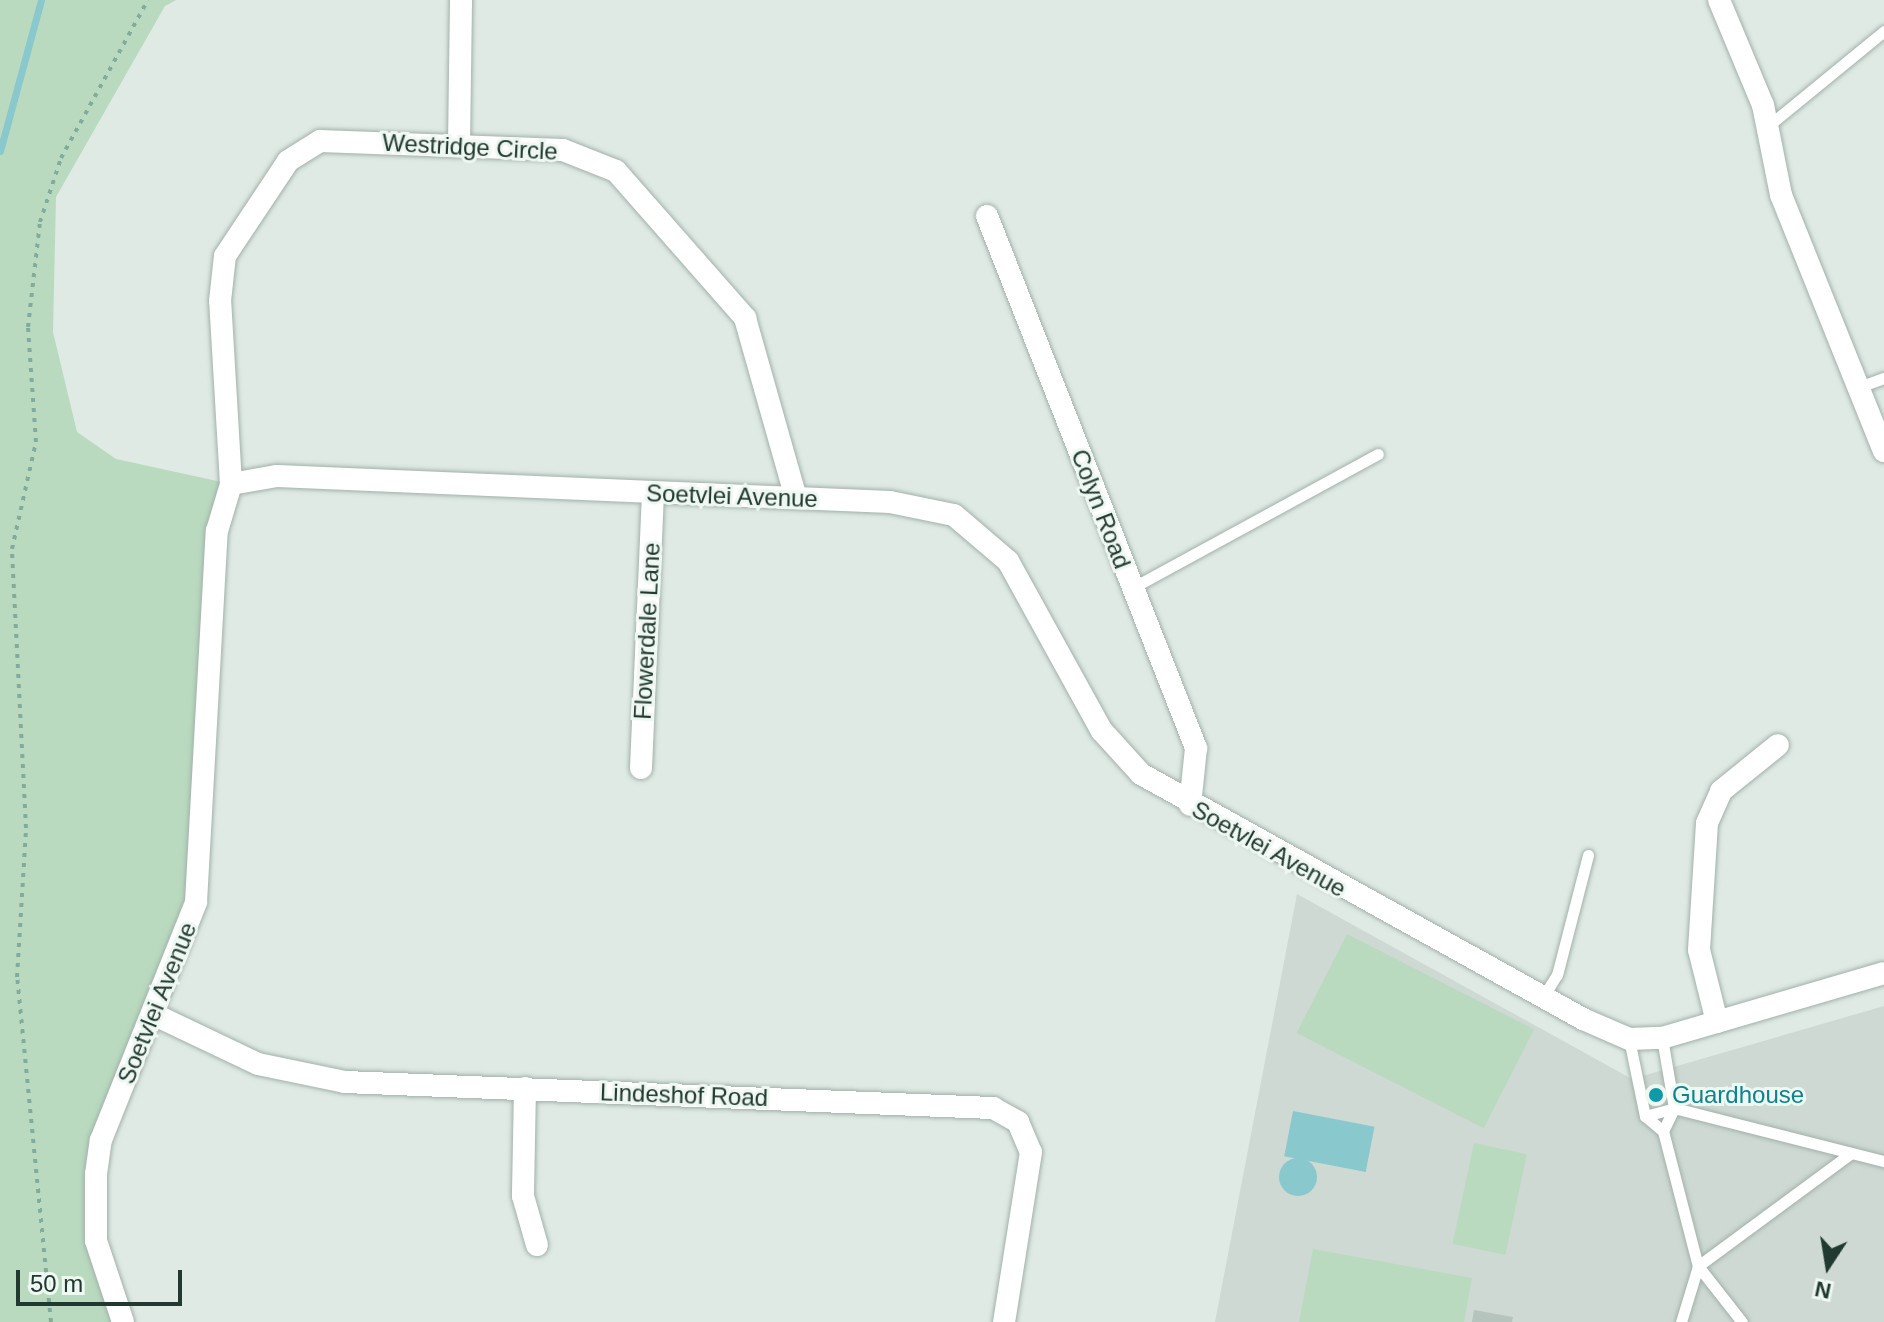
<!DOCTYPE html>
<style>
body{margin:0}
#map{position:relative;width:1884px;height:1322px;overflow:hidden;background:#dfeae4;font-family:Helvetica,sans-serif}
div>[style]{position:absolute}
.built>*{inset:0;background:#ced9d3}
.green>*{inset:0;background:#b9dabf;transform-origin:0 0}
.water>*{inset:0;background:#89c8cd;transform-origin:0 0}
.round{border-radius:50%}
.stream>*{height:7px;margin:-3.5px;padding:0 3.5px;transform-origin:3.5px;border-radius:3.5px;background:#89c8cd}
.building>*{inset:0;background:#b5c4bd;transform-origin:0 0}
.path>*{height:4px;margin-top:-2px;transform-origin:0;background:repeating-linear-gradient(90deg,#81ac9b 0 4px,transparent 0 10px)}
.roads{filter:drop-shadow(0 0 2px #a2b1aa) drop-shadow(0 0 2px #a2b1aa)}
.lane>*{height:11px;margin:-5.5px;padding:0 5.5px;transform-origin:5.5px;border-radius:5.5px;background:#fff}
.street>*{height:22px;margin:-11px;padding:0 11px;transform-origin:11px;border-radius:11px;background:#fff}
.dots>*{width:22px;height:22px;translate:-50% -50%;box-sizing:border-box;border:4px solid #eff7f2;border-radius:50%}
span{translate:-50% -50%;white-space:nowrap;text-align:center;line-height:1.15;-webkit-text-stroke:6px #eff7f2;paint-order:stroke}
.street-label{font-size:24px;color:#213930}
.culture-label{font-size:24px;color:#0d838f}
.left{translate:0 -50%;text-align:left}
.north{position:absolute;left:1788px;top:1226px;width:80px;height:80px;-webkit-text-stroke:6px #eff7f2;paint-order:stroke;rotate:192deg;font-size:22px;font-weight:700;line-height:32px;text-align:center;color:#213930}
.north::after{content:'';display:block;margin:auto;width:28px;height:36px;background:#213930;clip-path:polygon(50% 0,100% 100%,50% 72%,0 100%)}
.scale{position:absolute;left:16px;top:1270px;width:166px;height:36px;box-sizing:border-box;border:4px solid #213930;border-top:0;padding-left:10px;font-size:24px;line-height:28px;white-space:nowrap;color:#213930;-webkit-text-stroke:6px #eff7f2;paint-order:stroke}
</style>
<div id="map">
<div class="built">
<i style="clip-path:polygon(1297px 894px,1632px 1079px,1884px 1006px,1884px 1322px,1215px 1322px)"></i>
</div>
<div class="green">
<i style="clip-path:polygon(0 0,176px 0,165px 6px,56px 197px,53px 332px,77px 432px,116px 459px,231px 484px,201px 874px,101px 1141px,94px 1206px,123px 1322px,0 1322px)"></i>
<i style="left:1347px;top:934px;width:210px;height:111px;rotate:27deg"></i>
<i style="left:1474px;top:1143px;width:54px;height:103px;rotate:12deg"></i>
<i style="clip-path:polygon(1313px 1249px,1472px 1278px,1464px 1322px,1299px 1322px)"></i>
</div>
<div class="water">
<i style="left:1293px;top:1111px;width:83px;height:46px;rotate:11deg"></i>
<i class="round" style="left:1279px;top:1158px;width:38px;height:38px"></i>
</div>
<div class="stream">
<i style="left:0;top:151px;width:156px;rotate:-74.8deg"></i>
</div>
<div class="building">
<i style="left:1659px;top:1088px;width:12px;height:8px;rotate:81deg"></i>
<i style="clip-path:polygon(1474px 1310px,1513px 1317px,1512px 1322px,1472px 1322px)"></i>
</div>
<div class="path">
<i style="left:51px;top:1322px;width:347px;rotate:-95.6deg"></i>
<i style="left:17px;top:977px;width:149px;rotate:-86.5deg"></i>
<i style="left:26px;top:828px;width:279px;rotate:-92.9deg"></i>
<i style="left:12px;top:549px;width:110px;rotate:-77.4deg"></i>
<i style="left:36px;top:442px;width:115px;rotate:-94deg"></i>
<i style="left:28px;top:327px;width:106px;rotate:-83.5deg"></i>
<i style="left:40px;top:222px;width:67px;rotate:-71.8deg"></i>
<i style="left:61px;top:158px;width:180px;rotate:-61.2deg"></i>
</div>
<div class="roads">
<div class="lane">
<i style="left:1768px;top:126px;width:150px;rotate:-39.3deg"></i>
<i style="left:1859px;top:387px;width:27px;rotate:-20deg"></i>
<i style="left:1132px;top:588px;width:280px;rotate:-28.6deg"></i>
<i style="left:1543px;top:997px;width:26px;rotate:-58deg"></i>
<i style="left:1557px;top:975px;width:124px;rotate:-75.5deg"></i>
<i style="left:1629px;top:1039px;width:79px;rotate:78.3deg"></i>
<i style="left:1645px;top:1116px;width:23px;rotate:40deg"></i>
<i style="left:1663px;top:1131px;width:25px;rotate:-64deg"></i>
<i style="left:1674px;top:1108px;width:71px;rotate:-99.7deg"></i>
<i style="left:1645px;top:1116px;width:30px;rotate:-15deg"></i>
<i style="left:1674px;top:1108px;width:217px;rotate:14.2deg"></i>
<i style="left:1663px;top:1131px;width:139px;rotate:75.5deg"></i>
<i style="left:1698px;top:1266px;width:71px;rotate:51.8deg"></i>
<i style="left:1681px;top:1322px;width:59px;rotate:-73.1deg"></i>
<i style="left:1698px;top:1266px;width:190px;rotate:-36.4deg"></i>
</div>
<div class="street">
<i style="left:1719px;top:0;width:114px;rotate:67.3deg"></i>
<i style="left:1763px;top:105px;width:92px;rotate:78.7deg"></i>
<i style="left:1781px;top:195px;width:276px;rotate:68.1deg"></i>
<i style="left:459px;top:145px;width:145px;rotate:-89.2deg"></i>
<i style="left:987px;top:216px;width:572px;rotate:68.55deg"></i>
<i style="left:1196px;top:748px;width:57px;rotate:96deg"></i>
<i style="left:231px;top:484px;width:47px;rotate:-9.9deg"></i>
<i style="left:277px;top:476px;width:519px;rotate:2.43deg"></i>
<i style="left:796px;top:498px;width:94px;rotate:2.4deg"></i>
<i style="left:890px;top:502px;width:65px;rotate:11.5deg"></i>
<i style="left:954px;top:515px;width:71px;rotate:40.4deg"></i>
<i style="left:1008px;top:561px;width:194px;rotate:61.1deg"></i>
<i style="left:1102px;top:731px;width:58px;rotate:47.8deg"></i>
<i style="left:1141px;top:774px;width:505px;rotate:29deg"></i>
<i style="left:1583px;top:1019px;width:50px;rotate:23.5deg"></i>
<i style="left:1629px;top:1039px;width:33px;rotate:-2deg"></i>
<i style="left:1662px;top:1038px;width:231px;rotate:-16.3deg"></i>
<i style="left:231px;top:484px;width:183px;rotate:-93.4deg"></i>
<i style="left:220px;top:301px;width:45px;rotate:-83.7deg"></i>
<i style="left:225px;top:256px;width:114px;rotate:-56.4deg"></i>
<i style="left:288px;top:161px;width:38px;rotate:-32deg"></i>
<i style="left:320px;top:141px;width:243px;rotate:2.1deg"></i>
<i style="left:563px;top:150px;width:57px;rotate:21.6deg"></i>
<i style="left:616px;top:171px;width:196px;rotate:48.7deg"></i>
<i style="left:745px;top:318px;width:187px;rotate:74.2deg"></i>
<i style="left:641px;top:768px;width:274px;rotate:-87.5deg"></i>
<i style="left:153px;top:1014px;width:116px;rotate:25.5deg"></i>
<i style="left:258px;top:1064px;width:89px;rotate:11.7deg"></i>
<i style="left:345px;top:1082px;width:649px;rotate:2.3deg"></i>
<i style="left:993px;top:1108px;width:29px;rotate:29deg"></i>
<i style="left:1018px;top:1122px;width:33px;rotate:67deg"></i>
<i style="left:1031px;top:1152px;width:172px;rotate:99deg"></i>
<i style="left:1717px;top:1022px;width:74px;rotate:-104deg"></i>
<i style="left:1699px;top:950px;width:127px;rotate:-86.4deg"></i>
<i style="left:1707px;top:823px;width:35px;rotate:-66deg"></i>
<i style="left:1721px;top:791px;width:73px;rotate:-38.9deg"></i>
<i style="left:525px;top:1088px;width:108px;rotate:91.1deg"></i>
<i style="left:523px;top:1196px;width:51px;rotate:74.1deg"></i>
<i style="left:123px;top:1322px;width:85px;rotate:-108.4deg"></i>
<i style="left:96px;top:1241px;width:67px;rotate:-90deg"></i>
<i style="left:96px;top:1174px;width:34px;rotate:-82deg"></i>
<i style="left:101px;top:1140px;width:256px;rotate:-68.2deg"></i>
<i style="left:196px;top:902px;width:372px;rotate:-86.8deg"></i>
<i style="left:217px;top:531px;width:49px;rotate:-73.4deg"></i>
</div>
</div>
<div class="dots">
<i style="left:1656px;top:1095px;background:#0f9aa8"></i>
</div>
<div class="street-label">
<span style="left:470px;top:147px;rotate:3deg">Westridge Circle</span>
<span style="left:732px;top:496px;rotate:2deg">Soetvlei Avenue</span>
<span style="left:1101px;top:509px;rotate:69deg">Colyn Road</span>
<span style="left:647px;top:631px;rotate:-87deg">Flowerdale Lane</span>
<span style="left:1269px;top:849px;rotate:29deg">Soetvlei Avenue</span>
<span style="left:157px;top:1003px;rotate:-68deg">Soetvlei Avenue</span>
<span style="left:684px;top:1095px;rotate:2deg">Lindeshof Road</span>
</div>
<div class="culture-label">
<span class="left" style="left:1672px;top:1095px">Guardhouse</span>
</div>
<div class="north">N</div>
<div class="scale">50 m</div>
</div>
